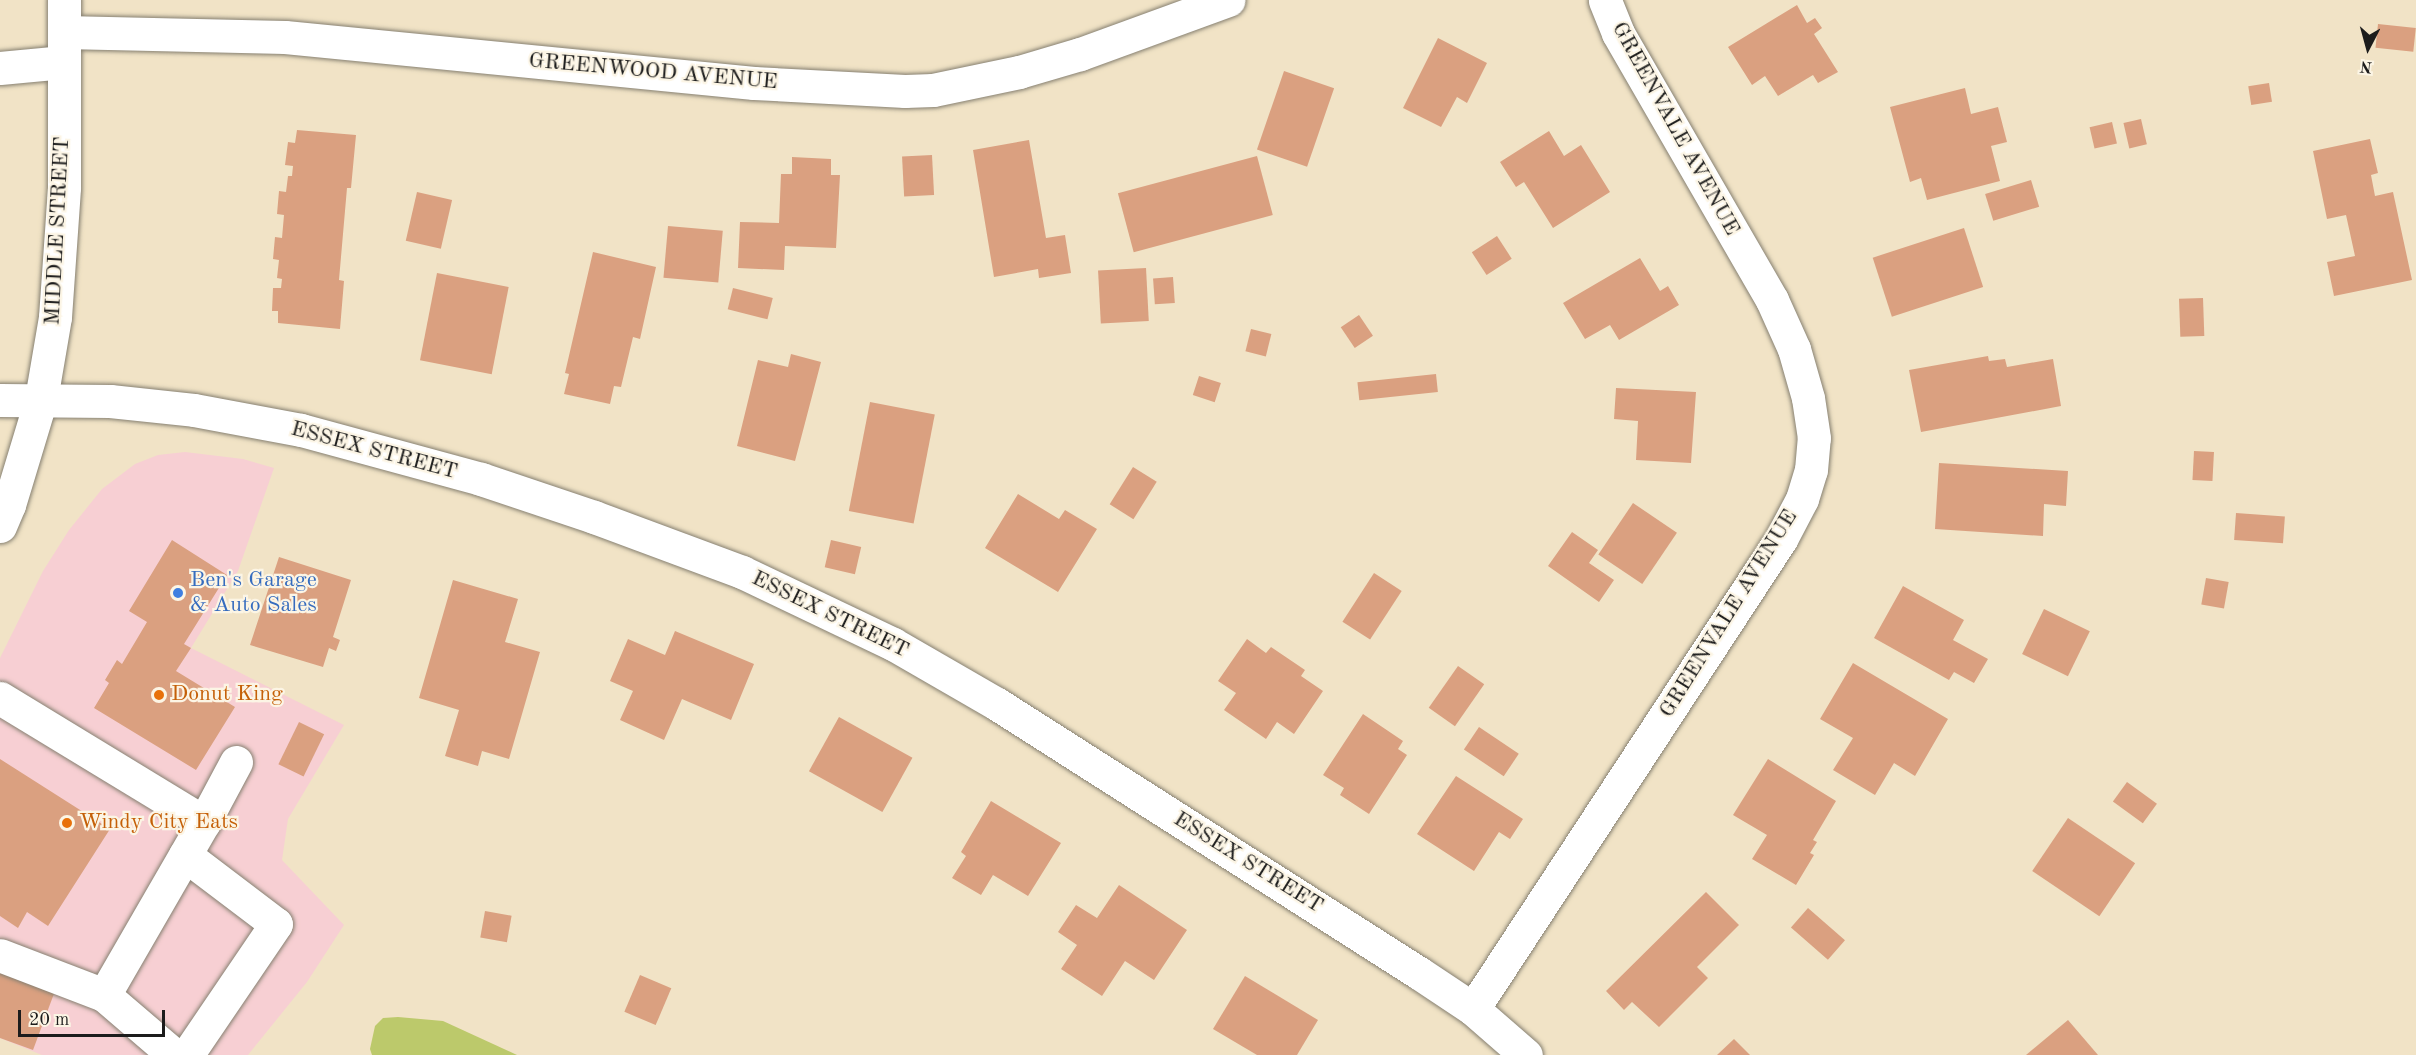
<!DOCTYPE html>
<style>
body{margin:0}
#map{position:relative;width:2416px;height:1055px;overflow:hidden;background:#f1e3c6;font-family:"Old Standard TT",serif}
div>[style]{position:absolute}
.built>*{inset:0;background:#f7cfd3}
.green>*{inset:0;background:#bcc96b}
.building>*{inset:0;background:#daa080;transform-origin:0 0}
.roads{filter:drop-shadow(0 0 2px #868071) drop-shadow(0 0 2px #868071)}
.minor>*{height:33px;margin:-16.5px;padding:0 16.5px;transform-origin:16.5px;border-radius:16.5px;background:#fff}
.major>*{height:33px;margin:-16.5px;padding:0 16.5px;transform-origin:16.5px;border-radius:16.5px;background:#fff}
.dots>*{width:16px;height:16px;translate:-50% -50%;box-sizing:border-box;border:3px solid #fcf5e5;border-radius:50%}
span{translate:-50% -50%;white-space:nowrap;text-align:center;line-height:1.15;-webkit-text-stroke:4.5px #fcf5e5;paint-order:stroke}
.street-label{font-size:22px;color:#1c1c1c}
.shop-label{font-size:22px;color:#366cbe}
.left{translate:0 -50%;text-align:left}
.food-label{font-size:22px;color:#c56008}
.north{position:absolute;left:2338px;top:18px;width:60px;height:60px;-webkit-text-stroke:4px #fcf5e5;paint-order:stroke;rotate:186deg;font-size:16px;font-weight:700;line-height:24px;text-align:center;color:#1c1c1c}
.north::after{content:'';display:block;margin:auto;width:21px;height:27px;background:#1c1c1c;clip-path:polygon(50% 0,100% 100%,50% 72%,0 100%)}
.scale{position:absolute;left:18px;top:1010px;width:147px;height:27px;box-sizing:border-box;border:3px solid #1c1c1c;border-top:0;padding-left:8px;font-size:18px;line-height:21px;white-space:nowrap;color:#1c1c1c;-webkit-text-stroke:4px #fcf5e5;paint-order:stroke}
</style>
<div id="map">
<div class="built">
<i style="clip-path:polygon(185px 452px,243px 459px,274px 468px,238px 571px,191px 648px,344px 725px,288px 819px,282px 860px,344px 925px,307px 982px,248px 1055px,42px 1055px,0 1038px,0 658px,43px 571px,69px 530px,102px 489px,135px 464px,158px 455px)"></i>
</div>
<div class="green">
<i style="clip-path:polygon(398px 1017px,443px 1021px,517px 1055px,372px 1055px,370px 1049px,375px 1026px,383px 1018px)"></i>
</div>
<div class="building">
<i style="clip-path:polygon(1797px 5px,1807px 23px,1815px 18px,1822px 28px,1814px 34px,1838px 72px,1818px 83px,1813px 75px,1778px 96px,1765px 76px,1752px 85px,1728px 47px)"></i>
<i style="left:2378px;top:24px;width:38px;height:24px;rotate:6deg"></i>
<i style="clip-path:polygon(1438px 38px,1487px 63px,1467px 103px,1457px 97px,1441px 127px,1403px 108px)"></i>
<i style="left:1284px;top:71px;width:53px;height:83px;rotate:19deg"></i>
<i style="left:2269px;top:83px;width:19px;height:21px;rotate:81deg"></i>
<i style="clip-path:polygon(1965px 88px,1971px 114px,1998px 107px,2007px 142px,1991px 146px,2000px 181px,1927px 200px,1921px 178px,1910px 182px,1890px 107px)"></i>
<i style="left:2141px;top:119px;width:26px;height:18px;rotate:77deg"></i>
<i style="left:2112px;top:122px;width:22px;height:23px;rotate:77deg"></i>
<i style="clip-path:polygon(297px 130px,356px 135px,351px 188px,347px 188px,339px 280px,344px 281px,340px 329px,278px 323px,278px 311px,272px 311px,273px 288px,281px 288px,282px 279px,277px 278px,279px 260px,273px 259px,275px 237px,282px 238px,284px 215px,277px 214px,279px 191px,286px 192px,288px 176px,292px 176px,293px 166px,285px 165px,288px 142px,295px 143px)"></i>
<i style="clip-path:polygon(1549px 131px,1564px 156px,1581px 145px,1610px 192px,1553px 228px,1524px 182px,1516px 187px,1500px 162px)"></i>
<i style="clip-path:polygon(2370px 139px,2378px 173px,2371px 175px,2375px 196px,2393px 192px,2412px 280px,2334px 296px,2327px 262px,2355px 256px,2346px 215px,2327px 219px,2313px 151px)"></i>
<i style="clip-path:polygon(1029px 140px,1046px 238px,1065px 235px,1071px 273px,1039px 278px,1038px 269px,994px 277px,973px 150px)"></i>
<i style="left:932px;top:155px;width:40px;height:30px;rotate:87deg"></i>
<i style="left:1257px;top:156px;width:61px;height:144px;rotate:75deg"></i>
<i style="clip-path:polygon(792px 157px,831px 159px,831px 175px,840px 175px,836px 248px,785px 246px,784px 270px,738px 268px,740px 222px,779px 223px,781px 174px,792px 174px)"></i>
<i style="left:2031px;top:180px;width:28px;height:48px;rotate:73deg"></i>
<i style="left:417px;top:192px;width:36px;height:50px;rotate:13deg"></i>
<i style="left:668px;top:226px;width:55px;height:52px;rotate:5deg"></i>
<i style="left:1964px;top:228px;width:62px;height:96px;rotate:72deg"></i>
<i style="left:1497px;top:236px;width:27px;height:30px;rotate:57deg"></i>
<i style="clip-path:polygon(593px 252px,656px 267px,640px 339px,633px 337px,621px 387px,614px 386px,610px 404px,564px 394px,569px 374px,565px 373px)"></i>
<i style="clip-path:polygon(1640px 258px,1660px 291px,1668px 286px,1679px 305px,1619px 340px,1610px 325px,1585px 339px,1563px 303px)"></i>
<i style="left:1146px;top:268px;width:53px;height:48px;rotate:87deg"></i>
<i style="left:437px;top:273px;width:73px;height:89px;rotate:11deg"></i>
<i style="left:1173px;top:277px;width:26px;height:20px;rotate:86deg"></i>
<i style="left:733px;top:288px;width:41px;height:22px;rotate:14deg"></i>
<i style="left:2203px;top:298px;width:38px;height:24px;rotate:88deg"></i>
<i style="left:1359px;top:315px;width:25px;height:22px;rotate:56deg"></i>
<i style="left:1251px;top:329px;width:21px;height:23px;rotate:14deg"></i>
<i style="clip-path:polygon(791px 354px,821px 362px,795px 461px,737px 446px,758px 360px,788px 367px)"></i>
<i style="clip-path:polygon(1988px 356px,1989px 361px,2005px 359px,2007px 367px,2053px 359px,2061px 406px,1921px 432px,1909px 370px)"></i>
<i style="left:1436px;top:374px;width:18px;height:79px;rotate:84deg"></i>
<i style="left:1199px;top:376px;width:23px;height:20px;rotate:18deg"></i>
<i style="clip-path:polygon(1616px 388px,1696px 392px,1691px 463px,1636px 460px,1638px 421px,1614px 419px)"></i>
<i style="left:870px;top:402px;width:66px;height:111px;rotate:11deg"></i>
<i style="left:2194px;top:451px;width:20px;height:29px;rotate:3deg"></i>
<i style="clip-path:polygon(1939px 463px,2068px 471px,2066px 506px,2044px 504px,2043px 536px,1935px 529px)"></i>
<i style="left:1133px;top:467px;width:28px;height:44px;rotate:32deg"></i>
<i style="clip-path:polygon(1018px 494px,1059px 519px,1065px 510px,1097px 529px,1058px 592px,985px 548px)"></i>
<i style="left:1633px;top:503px;width:53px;height:62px;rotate:34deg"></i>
<i style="left:2236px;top:513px;width:49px;height:27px;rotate:4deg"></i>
<i style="clip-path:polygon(1572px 532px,1598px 550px,1589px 563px,1614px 580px,1599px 602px,1548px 566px)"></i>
<i style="clip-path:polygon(172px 540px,227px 575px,184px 644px,191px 648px,176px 671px,235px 707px,196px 770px,94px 708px,109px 683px,105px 680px,117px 660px,122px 664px,147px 622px,129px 611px)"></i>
<i style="left:831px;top:540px;width:31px;height:28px;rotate:13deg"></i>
<i style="clip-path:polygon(279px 557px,351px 580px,333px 637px,340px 640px,336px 651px,329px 648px,323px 667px,250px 645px)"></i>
<i style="left:1374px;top:573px;width:33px;height:58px;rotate:33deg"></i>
<i style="left:2206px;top:578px;width:23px;height:27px;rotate:10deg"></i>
<i style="clip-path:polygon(453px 580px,518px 599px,505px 642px,540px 652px,509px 759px,482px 751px,478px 766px,445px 756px,459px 710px,419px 698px)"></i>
<i style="clip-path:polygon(1903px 586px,1964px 620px,1953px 640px,1988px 659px,1974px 683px,1954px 672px,1949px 680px,1874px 638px)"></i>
<i style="left:2044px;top:609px;width:51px;height:50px;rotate:26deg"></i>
<i style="clip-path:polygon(675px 631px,754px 664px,731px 720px,682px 699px,664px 740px,620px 720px,633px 691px,610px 681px,628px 639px,665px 655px)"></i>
<i style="clip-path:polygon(1247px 639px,1266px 653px,1271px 647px,1305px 670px,1301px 676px,1323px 691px,1294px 734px,1277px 722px,1266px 739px,1224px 710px,1236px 693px,1218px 681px)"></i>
<i style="clip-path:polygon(1853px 663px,1948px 719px,1915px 776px,1894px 763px,1875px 795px,1833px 770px,1853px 738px,1820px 719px)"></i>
<i style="left:1458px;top:666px;width:32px;height:51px;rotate:35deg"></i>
<i style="clip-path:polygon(1363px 714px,1403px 741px,1398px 749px,1407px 755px,1369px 814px,1340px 795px,1344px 788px,1323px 775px)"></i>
<i style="left:839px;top:717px;width:84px;height:62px;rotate:29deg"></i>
<i style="left:299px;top:722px;width:28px;height:47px;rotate:26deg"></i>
<i style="left:1479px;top:727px;width:48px;height:27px;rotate:34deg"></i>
<i style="clip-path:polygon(0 759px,110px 829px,48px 926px,27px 912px,18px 928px,0 916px)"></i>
<i style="clip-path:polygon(1768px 759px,1836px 801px,1813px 840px,1817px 842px,1810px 853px,1814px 855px,1796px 885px,1752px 859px,1767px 835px,1733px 815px)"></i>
<i style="clip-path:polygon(1456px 776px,1523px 819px,1510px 839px,1499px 832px,1474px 871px,1417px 834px)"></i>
<i style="left:2127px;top:782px;width:37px;height:24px;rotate:36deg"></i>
<i style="clip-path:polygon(991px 801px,1061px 843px,1028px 896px,993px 875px,981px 895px,952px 878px,966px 856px,961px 852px)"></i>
<i style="left:2068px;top:818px;width:81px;height:64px;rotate:34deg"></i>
<i style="clip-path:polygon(1119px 885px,1187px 930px,1154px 980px,1125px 961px,1102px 996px,1061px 969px,1077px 945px,1058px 932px,1076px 905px,1097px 918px)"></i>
<i style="clip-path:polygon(1706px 892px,1739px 925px,1697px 967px,1708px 978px,1659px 1027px,1632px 1002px,1624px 1010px,1606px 991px)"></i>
<i style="left:1808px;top:908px;width:49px;height:26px;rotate:41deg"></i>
<i style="left:485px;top:911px;width:27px;height:27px;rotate:10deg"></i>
<i style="clip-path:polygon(0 971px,55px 991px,33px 1050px,0 1038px)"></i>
<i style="left:640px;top:975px;width:34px;height:40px;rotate:23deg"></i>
<i style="clip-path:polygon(1245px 976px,1318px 1020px,1297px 1055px,1257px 1055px,1213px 1029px)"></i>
<i style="clip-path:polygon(2068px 1020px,2098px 1055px,2026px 1055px)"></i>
<i style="clip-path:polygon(1734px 1039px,1750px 1055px,1717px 1055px)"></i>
</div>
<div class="roads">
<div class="minor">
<i style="left:64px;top:32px;width:221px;rotate:1.3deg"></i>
<i style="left:285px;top:37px;width:471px;rotate:5.6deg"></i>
<i style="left:754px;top:83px;width:151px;rotate:3deg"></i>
<i style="left:905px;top:91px;width:28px;rotate:-2deg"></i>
<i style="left:933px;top:90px;width:88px;rotate:-11.8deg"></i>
<i style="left:1019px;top:72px;width:64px;rotate:-16.4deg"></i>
<i style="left:1080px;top:54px;width:158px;rotate:-20deg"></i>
<i style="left:0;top:68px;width:64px;rotate:-5.4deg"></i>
<i style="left:0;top:400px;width:110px;rotate:0.5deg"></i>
<i style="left:110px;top:401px;width:84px;rotate:6.1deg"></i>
<i style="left:194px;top:410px;width:109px;rotate:10.6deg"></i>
<i style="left:301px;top:430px;width:187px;rotate:15.2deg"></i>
<i style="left:481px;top:479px;width:119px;rotate:18.6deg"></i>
<i style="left:594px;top:517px;width:158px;rotate:20.4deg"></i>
<i style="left:742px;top:572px;width:167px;rotate:25.5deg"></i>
<i style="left:893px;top:644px;width:120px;rotate:30deg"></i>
<i style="left:997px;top:704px;width:500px;rotate:32.52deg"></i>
<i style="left:1419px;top:973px;width:65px;rotate:33.7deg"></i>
<i style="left:1473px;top:1009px;width:70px;rotate:41deg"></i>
<i style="left:0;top:698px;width:239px;rotate:31.3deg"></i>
<i style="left:204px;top:822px;width:200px;rotate:120deg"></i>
<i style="left:104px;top:995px;width:111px;rotate:-159deg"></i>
<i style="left:204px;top:822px;width:68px;rotate:-61.9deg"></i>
<i style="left:185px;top:855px;width:114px;rotate:37.2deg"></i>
<i style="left:276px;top:924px;width:158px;rotate:124.2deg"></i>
<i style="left:104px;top:995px;width:92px;rotate:40.6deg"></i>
<i style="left:1473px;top:1009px;width:562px;rotate:-56.76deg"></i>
<i style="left:1781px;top:539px;width:45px;rotate:-62.3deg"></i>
<i style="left:1802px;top:499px;width:30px;rotate:-73deg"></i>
<i style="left:1811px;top:470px;width:32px;rotate:-85deg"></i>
<i style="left:1814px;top:438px;width:40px;rotate:-98.5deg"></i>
<i style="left:1808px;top:398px;width:51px;rotate:-105.9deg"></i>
<i style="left:1794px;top:349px;width:54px;rotate:-114.2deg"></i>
<i style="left:1772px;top:300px;width:308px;rotate:-120deg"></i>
<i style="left:1618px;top:33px;width:35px;rotate:-112deg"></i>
</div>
<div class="major">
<i style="left:0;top:526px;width:23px;rotate:-67deg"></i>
<i style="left:9px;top:505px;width:111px;rotate:-73.2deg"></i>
<i style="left:41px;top:399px;width:83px;rotate:-80.3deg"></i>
<i style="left:55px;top:317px;width:130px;rotate:-86deg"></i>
<i style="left:64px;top:187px;width:187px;rotate:-90deg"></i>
</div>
</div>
<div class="dots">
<i style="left:178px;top:593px;background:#3f7fe0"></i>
<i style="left:159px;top:695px;background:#e8710a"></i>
<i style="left:67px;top:823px;background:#e8710a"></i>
</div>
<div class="street-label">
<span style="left:653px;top:72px;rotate:5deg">GREENWOOD AVENUE</span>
<span style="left:1675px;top:129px;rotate:61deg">GREENVALE AVENUE</span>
<span style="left:58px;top:231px;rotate:-87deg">MIDDLE STREET</span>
<span style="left:374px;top:451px;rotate:15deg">ESSEX STREET</span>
<span style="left:1729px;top:614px;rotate:-58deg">GREENVALE AVENUE</span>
<span style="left:830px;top:615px;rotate:26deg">ESSEX STREET</span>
<span style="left:1248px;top:863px;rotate:32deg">ESSEX STREET</span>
</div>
<div class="shop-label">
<span class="left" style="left:190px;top:593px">Ben's Garage<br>&amp; Auto Sales</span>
</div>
<div class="food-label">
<span class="left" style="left:171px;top:695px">Donut King</span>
<span class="left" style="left:79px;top:823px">Windy City Eats</span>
</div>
<div class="north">N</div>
<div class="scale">20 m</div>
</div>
